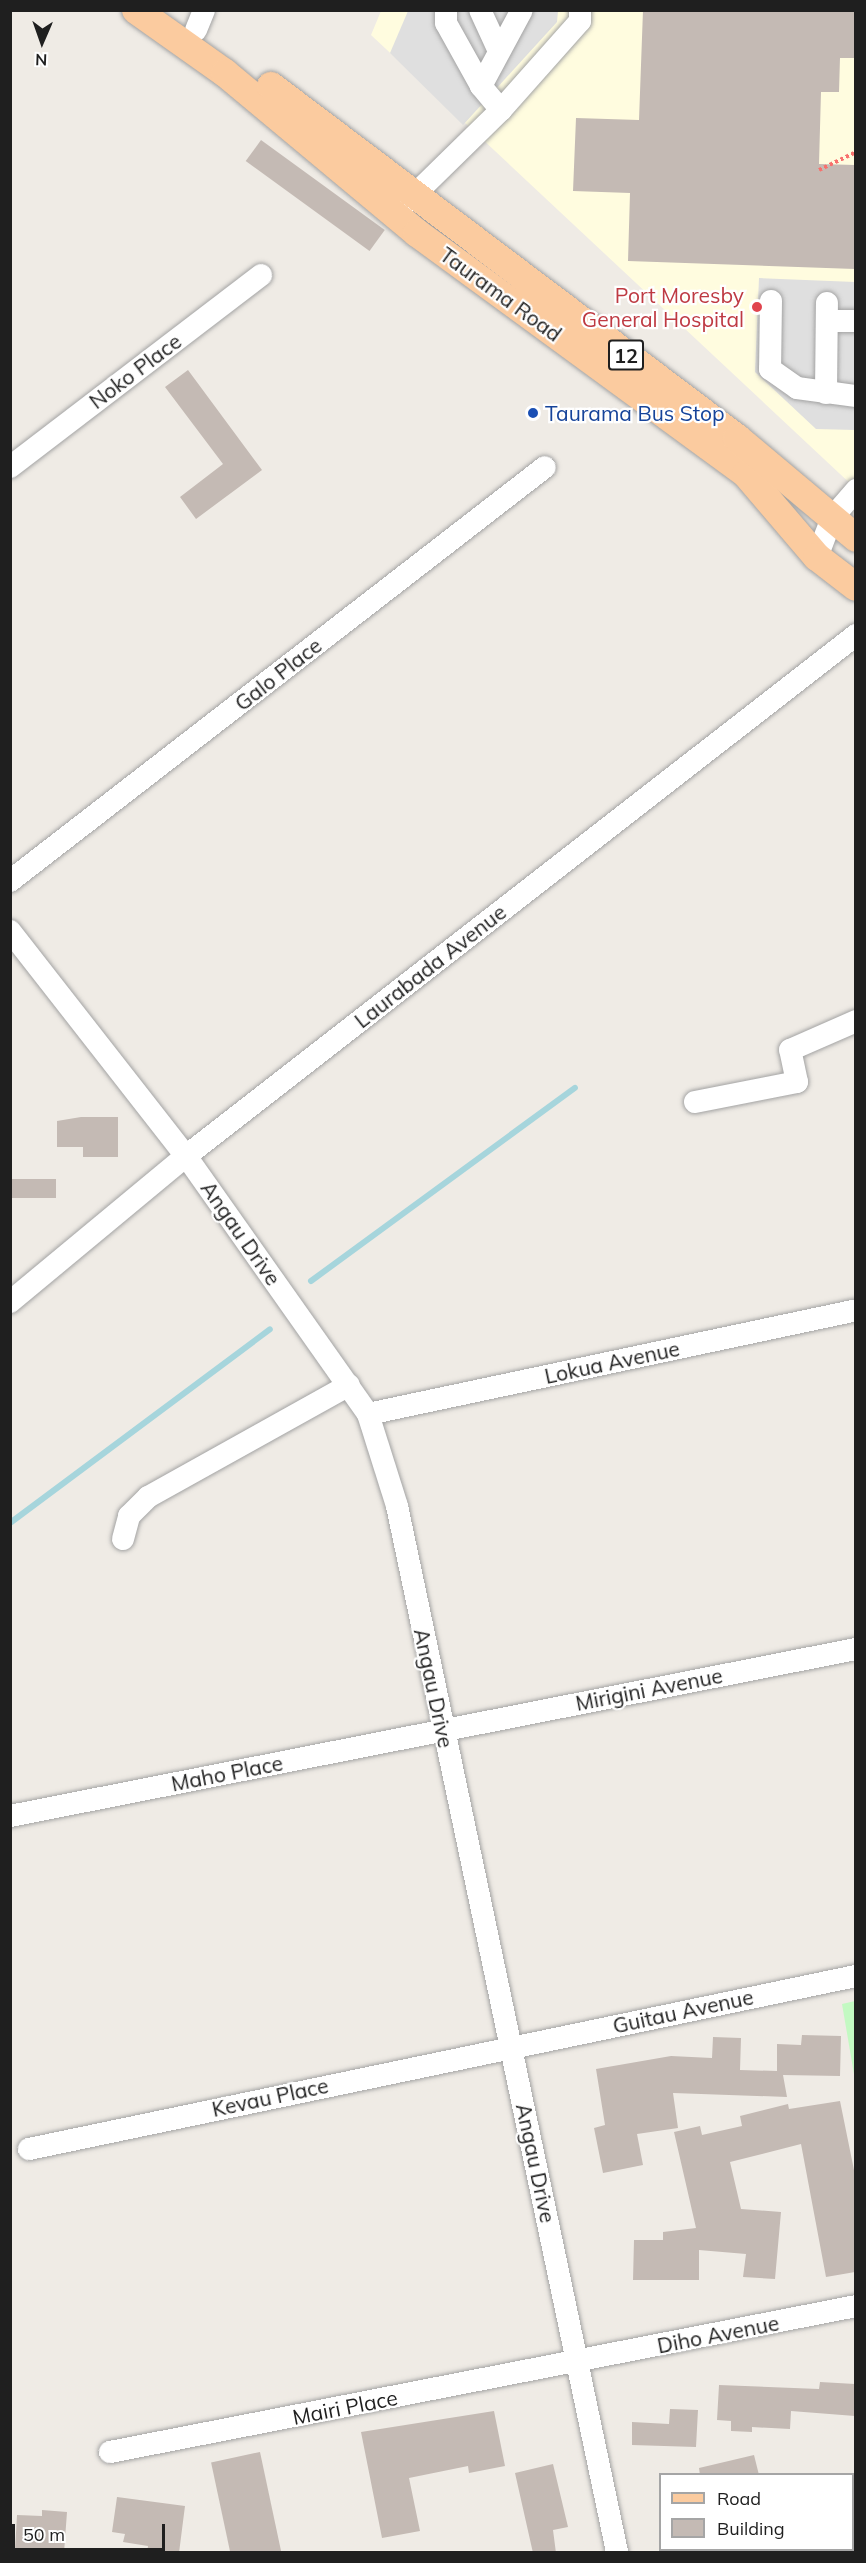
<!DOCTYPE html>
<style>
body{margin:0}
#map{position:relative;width:866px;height:2563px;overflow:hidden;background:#efebe5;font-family:Mulish,sans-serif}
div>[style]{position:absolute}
.education>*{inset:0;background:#fffcdf}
.park>*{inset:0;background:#c3f9c2}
.parking>*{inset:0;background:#dfdfdf}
.stream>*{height:6px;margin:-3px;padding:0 3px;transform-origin:3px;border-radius:3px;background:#a6d5dc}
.building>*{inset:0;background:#c4bab4;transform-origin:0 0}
.path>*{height:4px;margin-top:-2px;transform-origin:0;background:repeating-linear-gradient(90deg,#f8706d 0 3px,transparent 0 6px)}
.roads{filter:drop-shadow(0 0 2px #a3a3a3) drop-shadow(0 0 2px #a3a3a3)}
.minor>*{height:22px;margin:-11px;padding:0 11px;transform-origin:11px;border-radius:11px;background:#fff}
.major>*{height:28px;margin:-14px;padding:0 14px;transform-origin:14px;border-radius:14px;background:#fbcb9f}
.dots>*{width:16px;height:16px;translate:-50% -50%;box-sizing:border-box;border:3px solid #fff;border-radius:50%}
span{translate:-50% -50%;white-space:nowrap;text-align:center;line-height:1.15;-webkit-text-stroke:4.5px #fff;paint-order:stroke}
.shield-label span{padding:2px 4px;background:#fff;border:2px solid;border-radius:4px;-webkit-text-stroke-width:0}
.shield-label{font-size:20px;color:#1f1f1f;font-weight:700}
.street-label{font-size:21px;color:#1f1f1f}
.health-label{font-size:21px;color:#be3a42}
.right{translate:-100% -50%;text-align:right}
.transit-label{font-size:21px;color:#164399}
.left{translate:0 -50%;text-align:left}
.frame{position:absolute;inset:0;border:12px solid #1f1f1f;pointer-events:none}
.legend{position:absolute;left:659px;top:2473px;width:195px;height:78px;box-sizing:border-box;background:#fff;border:2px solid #a5a5a5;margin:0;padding:8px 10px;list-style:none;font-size:18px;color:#1f1f1f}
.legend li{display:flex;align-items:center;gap:12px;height:30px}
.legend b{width:30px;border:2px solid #a5a5a5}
.north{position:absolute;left:12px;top:12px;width:60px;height:60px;-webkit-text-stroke:4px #fff;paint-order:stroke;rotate:182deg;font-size:16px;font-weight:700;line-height:24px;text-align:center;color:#1f1f1f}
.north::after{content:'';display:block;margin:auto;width:21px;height:27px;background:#1f1f1f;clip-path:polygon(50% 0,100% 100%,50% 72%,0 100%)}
.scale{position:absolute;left:12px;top:2524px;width:153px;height:27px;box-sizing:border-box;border:3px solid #1f1f1f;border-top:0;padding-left:8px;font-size:18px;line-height:21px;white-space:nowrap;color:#1f1f1f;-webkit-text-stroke:4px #fff;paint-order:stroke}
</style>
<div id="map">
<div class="education">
<i style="clip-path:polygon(381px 11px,855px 11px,855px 488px,371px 35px)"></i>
</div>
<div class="park">
<i style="clip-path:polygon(855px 2001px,856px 2001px,855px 2080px,842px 2004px)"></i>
</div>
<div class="parking">
<i style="clip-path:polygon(408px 11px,558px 11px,557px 22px,463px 125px,390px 53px)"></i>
<i style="clip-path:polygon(759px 278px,855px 282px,855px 430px,816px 429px,755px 372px)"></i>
</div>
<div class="stream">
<i style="left:311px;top:1281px;width:327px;rotate:-36.2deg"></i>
<i style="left:10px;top:1523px;width:324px;rotate:-36.7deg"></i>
</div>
<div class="building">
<i style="clip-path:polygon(643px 10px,855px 10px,855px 58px,840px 58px,839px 92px,821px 92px,819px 164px,855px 165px,855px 269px,628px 261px,630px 193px,573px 191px,576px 118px,639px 120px)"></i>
<i style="left:261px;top:140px;width:153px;height:26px;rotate:36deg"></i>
<i style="clip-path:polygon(188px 370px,262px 470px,196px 519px,180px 497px,223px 464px,165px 387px)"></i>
<i style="clip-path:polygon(81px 1117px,118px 1117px,118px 1157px,83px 1157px,83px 1147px,57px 1147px,57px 1121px)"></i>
<i style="left:56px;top:1179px;width:19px;height:46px;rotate:90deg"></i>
<i style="clip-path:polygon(802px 2035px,841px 2036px,840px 2076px,783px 2075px,787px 2097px,673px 2093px,678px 2128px,637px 2134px,643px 2165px,603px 2173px,594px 2128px,605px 2125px,596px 2069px,671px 2056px,712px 2058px,713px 2037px,741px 2038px,740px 2070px,777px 2071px,777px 2044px,801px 2045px)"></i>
<i style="clip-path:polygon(840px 2101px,855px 2175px,855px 2272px,826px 2277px,801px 2144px,730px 2162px,741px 2209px,781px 2212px,775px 2279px,743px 2277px,746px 2254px,699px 2250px,699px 2280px,633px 2280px,634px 2240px,663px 2240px,663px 2232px,696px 2228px,674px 2132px,700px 2126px,702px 2135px,742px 2126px,740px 2116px,788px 2104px,789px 2109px)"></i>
<i style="clip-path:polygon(820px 2382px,855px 2384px,855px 2416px,791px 2411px,790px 2429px,752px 2427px,752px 2432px,731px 2431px,731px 2421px,717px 2420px,719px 2385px,819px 2389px)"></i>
<i style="clip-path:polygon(670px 2409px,698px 2410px,696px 2447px,632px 2445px,632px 2422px,669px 2424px)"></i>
<i style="clip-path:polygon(494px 2411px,505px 2466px,469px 2473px,468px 2466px,409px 2478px,420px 2531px,382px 2538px,361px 2432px)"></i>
<i style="left:260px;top:2452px;width:103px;height:50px;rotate:78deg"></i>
<i style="clip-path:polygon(754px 2455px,759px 2475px,700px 2475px,699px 2468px)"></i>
<i style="clip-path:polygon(553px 2464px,568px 2527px,553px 2530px,556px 2553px,533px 2553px,515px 2473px)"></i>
<i style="clip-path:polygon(117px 2497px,185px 2506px,179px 2553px,147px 2553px,148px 2546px,123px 2542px,125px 2534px,112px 2532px)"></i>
<i style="clip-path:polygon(42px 2510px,67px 2512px,64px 2553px,15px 2550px,17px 2515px,42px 2516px)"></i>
</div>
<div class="path">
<i style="left:819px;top:170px;width:41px;rotate:-25.9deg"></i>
</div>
<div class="roads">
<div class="minor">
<i style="left:446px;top:10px;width:13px;rotate:90deg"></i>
<i style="left:446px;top:23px;width:72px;rotate:60.9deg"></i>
<i style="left:480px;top:10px;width:43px;rotate:65.2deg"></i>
<i style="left:196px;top:30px;width:22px;rotate:-68deg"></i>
<i style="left:501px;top:110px;width:31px;rotate:-130deg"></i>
<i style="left:481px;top:86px;width:86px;rotate:-61.7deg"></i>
<i style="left:405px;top:204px;width:134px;rotate:-44.4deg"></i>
<i style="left:501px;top:110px;width:119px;rotate:-48.4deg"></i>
<i style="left:580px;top:21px;width:11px;rotate:-90deg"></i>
<i style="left:771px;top:301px;width:68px;rotate:90.8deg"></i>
<i style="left:770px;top:369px;width:33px;rotate:35deg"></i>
<i style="left:797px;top:388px;width:60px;rotate:7.7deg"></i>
<i style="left:827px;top:321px;width:29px"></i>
<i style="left:826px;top:393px;width:90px;rotate:-89.4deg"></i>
<i style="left:10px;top:467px;width:316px;rotate:-37.4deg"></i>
<i style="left:817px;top:557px;width:42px;rotate:-69deg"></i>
<i style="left:832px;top:518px;width:37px;rotate:-49deg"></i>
<i style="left:10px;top:881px;width:676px;rotate:-37.73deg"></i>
<i style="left:10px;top:931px;width:286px;rotate:52deg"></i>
<i style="left:186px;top:1156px;width:316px;rotate:54.8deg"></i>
<i style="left:368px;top:1414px;width:96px;rotate:72.5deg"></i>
<i style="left:397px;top:1506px;width:1069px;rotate:78.12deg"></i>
<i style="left:695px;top:1102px;width:104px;rotate:-11.1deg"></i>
<i style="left:797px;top:1082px;width:33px;rotate:-102deg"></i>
<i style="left:790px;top:1050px;width:72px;rotate:-23.7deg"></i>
<i style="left:10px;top:1302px;width:229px;rotate:-39.7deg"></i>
<i style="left:186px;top:1156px;width:849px;rotate:-37.87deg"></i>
<i style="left:368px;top:1414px;width:499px;rotate:-12deg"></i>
<i style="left:123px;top:1539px;width:24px;rotate:-75deg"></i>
<i style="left:129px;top:1516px;width:27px;rotate:-45deg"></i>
<i style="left:148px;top:1497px;width:230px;rotate:-29.1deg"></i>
<i style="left:10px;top:1816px;width:862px;rotate:-11.17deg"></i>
<i style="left:29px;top:2149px;width:845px;rotate:-11.82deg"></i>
<i style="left:110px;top:2452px;width:760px;rotate:-11.07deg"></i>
</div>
<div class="major">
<i style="left:136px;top:10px;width:109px;rotate:35.3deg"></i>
<i style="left:225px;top:73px;width:250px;rotate:39.8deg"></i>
<i style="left:417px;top:233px;width:408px;rotate:36.2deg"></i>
<i style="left:746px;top:474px;width:109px;rotate:49.5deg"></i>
<i style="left:817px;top:557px;width:49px;rotate:37.6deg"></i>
<i style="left:271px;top:86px;width:584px;rotate:37.07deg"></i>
<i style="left:737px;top:438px;width:155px;rotate:40deg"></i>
</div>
</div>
<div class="dots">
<i style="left:757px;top:307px;background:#e0444e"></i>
<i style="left:533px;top:413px;background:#1a4fb4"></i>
</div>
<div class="shield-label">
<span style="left:626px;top:355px">12</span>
</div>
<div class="street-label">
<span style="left:501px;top:294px;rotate:36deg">Taurama Road</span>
<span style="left:135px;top:371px;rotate:-37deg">Noko Place</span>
<span style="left:278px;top:674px;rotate:-38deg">Galo Place</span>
<span style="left:430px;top:966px;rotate:-38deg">Laurabada Avenue</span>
<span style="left:241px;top:1233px;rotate:55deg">Angau Drive</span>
<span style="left:612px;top:1362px;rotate:-12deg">Lokua Avenue</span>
<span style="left:434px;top:1688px;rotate:78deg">Angau Drive</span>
<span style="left:649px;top:1689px;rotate:-11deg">Mirigini Avenue</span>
<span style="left:227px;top:1773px;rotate:-11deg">Maho Place</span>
<span style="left:683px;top:2011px;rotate:-12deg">Guitau Avenue</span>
<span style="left:270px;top:2097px;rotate:-12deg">Kevau Place</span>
<span style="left:536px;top:2163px;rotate:78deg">Angau Drive</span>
<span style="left:718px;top:2334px;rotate:-11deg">Diho Avenue</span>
<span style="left:345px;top:2407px;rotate:-11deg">Mairi Place</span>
</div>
<div class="health-label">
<span class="right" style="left:744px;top:307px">Port Moresby<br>General Hospital</span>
</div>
<div class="transit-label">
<span class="left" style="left:545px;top:413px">Taurama Bus Stop</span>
</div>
<div class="frame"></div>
<ul class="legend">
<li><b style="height:8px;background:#fbcb9f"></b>Road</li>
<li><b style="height:16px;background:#c4bab4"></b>Building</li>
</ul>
<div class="north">N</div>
<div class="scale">50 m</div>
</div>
